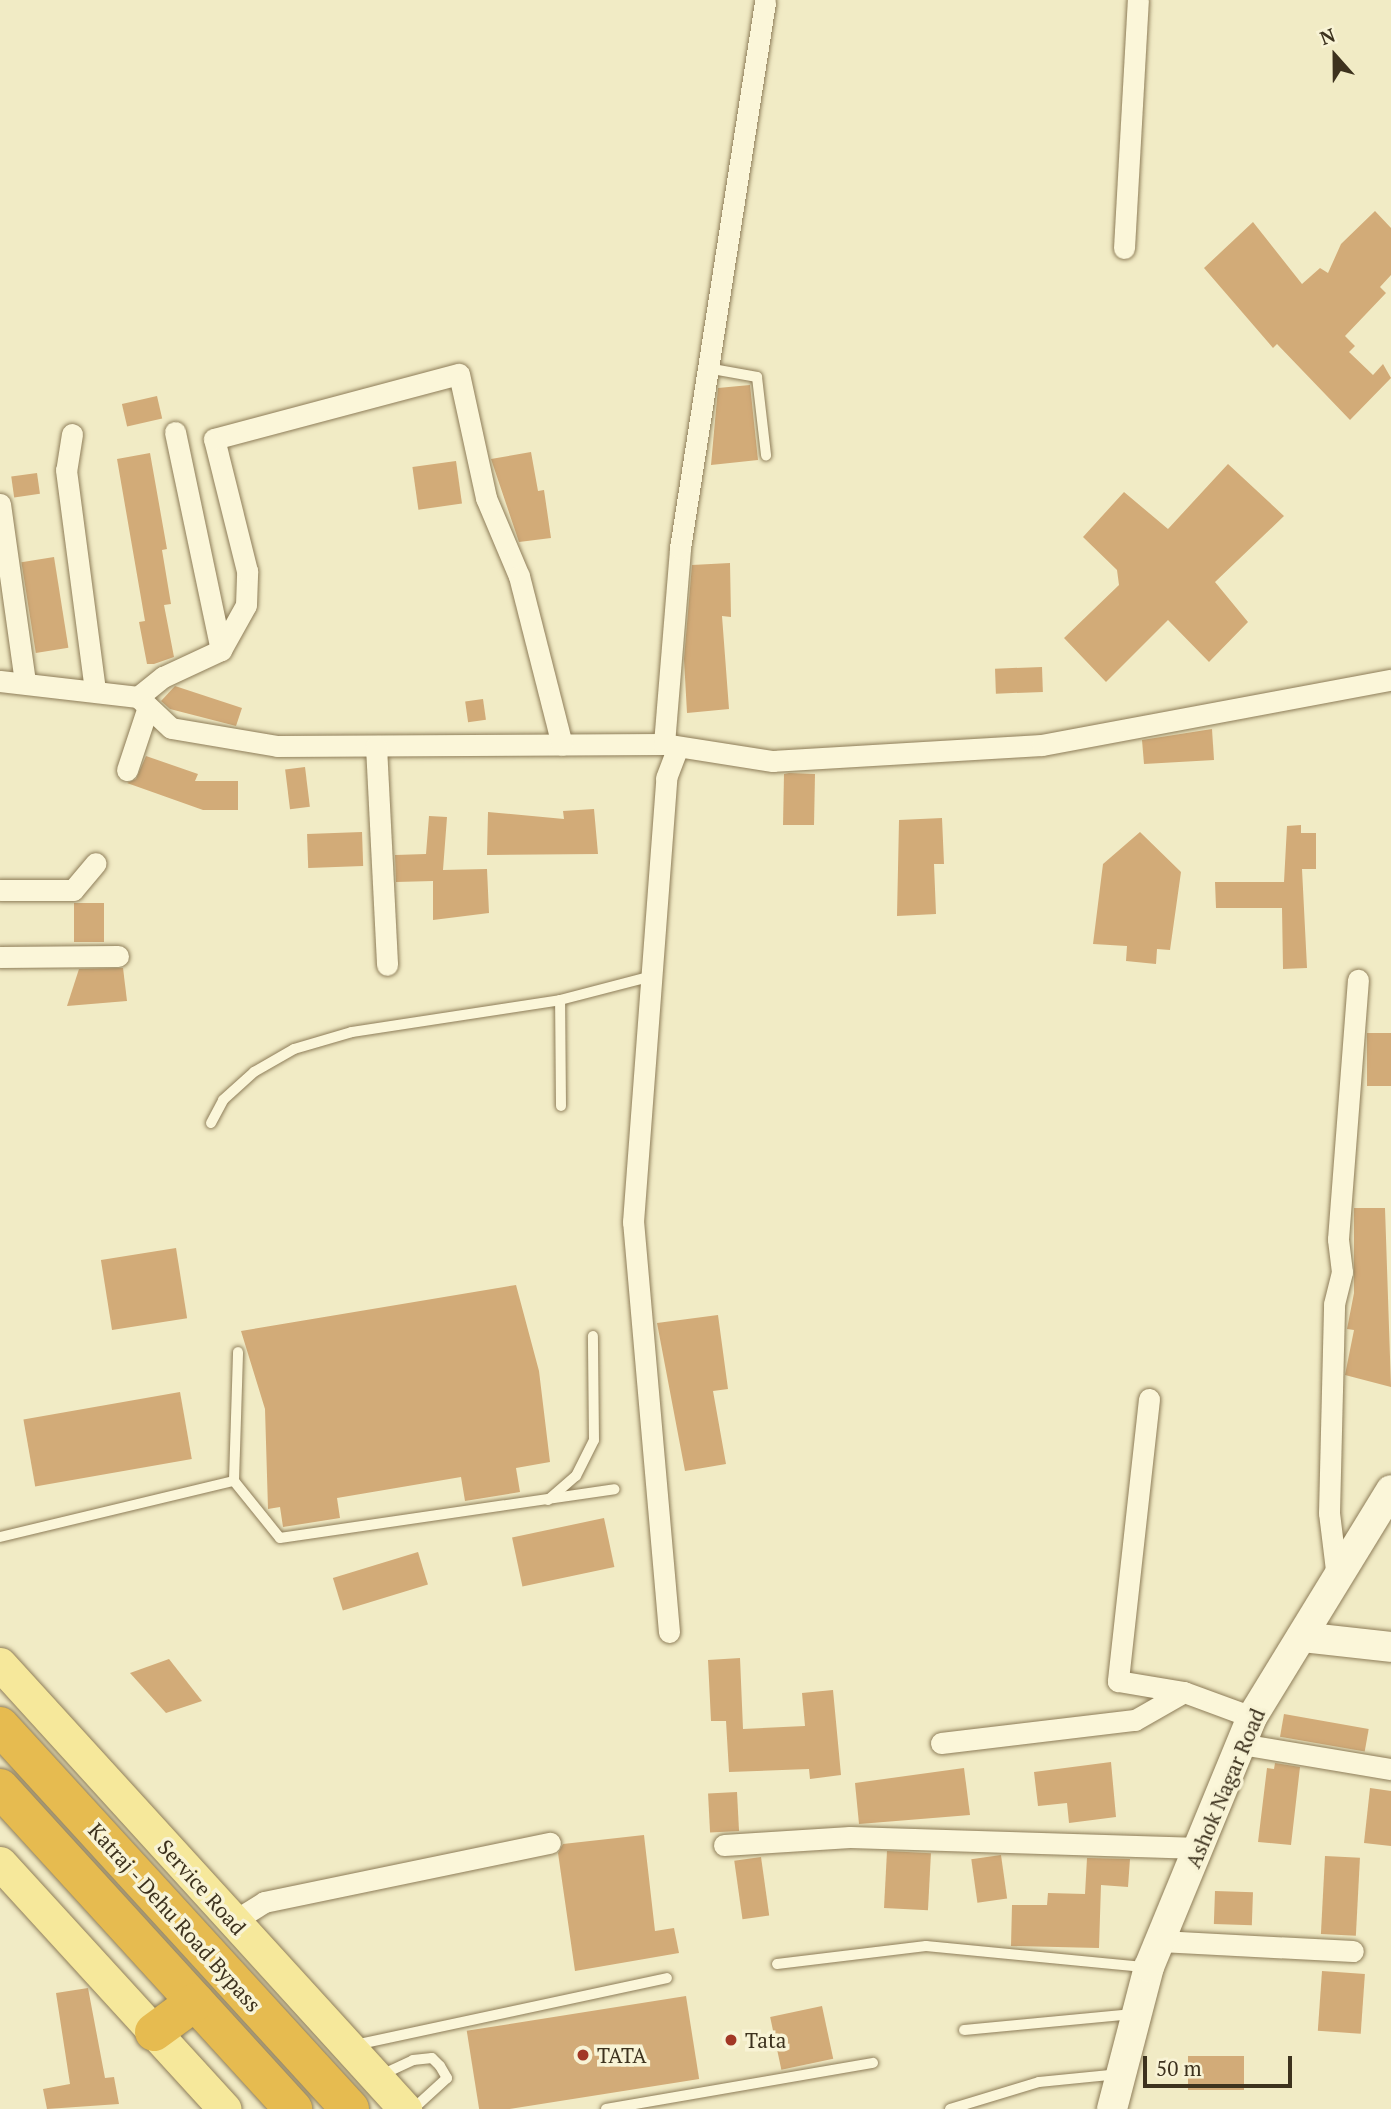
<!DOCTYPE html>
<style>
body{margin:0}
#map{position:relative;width:1391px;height:2109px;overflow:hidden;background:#f1ebc5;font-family:"PT Serif",serif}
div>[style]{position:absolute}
.building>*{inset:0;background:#d2ab78;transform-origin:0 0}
.roads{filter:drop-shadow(0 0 2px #8e7d59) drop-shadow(0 0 2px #8e7d59)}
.lane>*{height:10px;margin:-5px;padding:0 5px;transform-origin:5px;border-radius:5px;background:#fbf6d9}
.street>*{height:21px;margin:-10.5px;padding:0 10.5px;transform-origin:10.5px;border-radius:10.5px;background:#fbf6d9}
.secondary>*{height:30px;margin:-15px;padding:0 15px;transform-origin:15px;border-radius:15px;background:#fbf6d9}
.primary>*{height:33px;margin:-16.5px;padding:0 16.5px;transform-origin:16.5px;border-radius:16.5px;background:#f6e89b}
.highway>*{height:38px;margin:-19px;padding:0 19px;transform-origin:19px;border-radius:19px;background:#e6bb50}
.dots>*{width:19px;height:19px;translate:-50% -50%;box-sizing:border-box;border:4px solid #f8f3d5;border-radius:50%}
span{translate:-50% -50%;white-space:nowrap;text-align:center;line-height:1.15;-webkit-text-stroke:7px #f8f3d5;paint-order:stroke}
.street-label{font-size:21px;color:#3d321e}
.poi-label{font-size:21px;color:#3d321e}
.left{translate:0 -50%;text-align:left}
.north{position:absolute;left:1300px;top:21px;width:70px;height:70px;-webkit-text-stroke:5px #f8f3d5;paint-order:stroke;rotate:339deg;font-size:19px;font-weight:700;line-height:28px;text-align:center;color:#3d321e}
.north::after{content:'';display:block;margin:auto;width:24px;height:32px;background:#3d321e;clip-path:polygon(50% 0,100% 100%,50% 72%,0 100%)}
.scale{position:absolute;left:1143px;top:2056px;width:149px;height:32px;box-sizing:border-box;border:4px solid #3d321e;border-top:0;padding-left:9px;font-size:21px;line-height:24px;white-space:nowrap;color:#3d321e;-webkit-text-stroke:5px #f8f3d5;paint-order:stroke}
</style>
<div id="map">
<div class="building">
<i style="clip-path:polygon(1375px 211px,1391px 228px,1391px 275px,1380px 287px,1386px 293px,1345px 336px,1355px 346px,1349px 352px,1373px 375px,1383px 364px,1391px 378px,1350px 420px,1277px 344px,1273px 348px,1204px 268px,1253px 222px,1302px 284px,1320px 268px,1328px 273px,1341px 244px)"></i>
<i style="clip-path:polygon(750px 385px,758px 460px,711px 465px,718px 388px)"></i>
<i style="left:157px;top:396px;width:23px;height:36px;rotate:77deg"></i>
<i style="clip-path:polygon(531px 452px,538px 491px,544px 490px,551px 538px,519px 542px,491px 459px)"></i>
<i style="clip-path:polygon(150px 453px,167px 549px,162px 550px,171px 604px,164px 605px,174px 657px,154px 664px,147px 664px,139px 622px,145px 621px,117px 459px)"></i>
<i style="left:456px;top:461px;width:43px;height:44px;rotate:82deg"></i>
<i style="clip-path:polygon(1228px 464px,1284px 516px,1215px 582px,1248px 622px,1209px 662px,1168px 620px,1106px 682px,1064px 638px,1119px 585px,1117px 570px,1083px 537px,1124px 492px,1168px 529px)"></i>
<i style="left:37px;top:473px;width:21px;height:26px;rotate:82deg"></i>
<i style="left:54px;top:557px;width:92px;height:33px;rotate:81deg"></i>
<i style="clip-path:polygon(730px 563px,731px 617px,722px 616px,729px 709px,687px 713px,684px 659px,692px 565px)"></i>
<i style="left:1042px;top:667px;width:25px;height:47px;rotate:88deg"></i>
<i style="clip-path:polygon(175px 686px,242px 708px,236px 726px,170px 709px,161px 701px)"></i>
<i style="left:483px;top:699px;width:21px;height:18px;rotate:82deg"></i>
<i style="clip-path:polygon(1212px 729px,1214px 760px,1144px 764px,1142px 740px)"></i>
<i style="clip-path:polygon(146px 756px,198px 774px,195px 781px,238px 781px,238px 810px,203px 810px,127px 783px,136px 779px)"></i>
<i style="left:305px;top:767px;width:40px;height:20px;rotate:83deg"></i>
<i style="clip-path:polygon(789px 773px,815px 774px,814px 825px,783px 825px,784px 774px)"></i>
<i style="clip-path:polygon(594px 809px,598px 854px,487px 855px,488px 812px,564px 819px,563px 811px)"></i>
<i style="clip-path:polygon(429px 816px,447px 817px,443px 870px,487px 869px,489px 913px,433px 920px,433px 881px,396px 882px,395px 855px,426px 854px)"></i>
<i style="clip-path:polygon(942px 818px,944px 864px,934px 864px,936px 914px,897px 916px,899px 820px)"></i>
<i style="clip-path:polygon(1301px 825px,1301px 833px,1316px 833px,1316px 869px,1302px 869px,1307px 968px,1283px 969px,1282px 908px,1216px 908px,1215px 882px,1284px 882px,1287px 826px)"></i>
<i style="left:362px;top:832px;width:34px;height:55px;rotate:88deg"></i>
<i style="clip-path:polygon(1140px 832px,1181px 872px,1170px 950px,1157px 949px,1156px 964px,1126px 961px,1127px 946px,1093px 944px,1103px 864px)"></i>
<i style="left:74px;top:903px;width:30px;height:39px"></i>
<i style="clip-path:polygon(123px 968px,127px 1001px,67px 1006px,79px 969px)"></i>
<i style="left:1391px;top:1033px;width:53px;height:24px;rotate:90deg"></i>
<i style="clip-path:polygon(1354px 1208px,1385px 1208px,1391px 1387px,1345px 1375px,1354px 1330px,1347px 1329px,1354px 1293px)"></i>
<i style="left:176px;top:1248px;width:71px;height:76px;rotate:81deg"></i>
<i style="clip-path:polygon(516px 1285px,539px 1371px,550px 1462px,516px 1468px,520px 1492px,465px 1501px,461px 1477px,337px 1498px,340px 1518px,283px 1527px,280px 1507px,268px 1509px,265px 1409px,241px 1331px)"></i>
<i style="clip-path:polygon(718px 1315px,728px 1389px,713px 1391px,726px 1464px,685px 1471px,657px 1323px)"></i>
<i style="left:180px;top:1392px;width:68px;height:159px;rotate:80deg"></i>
<i style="left:604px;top:1518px;width:50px;height:94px;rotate:78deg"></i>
<i style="left:418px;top:1552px;width:34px;height:89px;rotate:73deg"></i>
<i style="clip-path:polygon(740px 1658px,743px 1729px,805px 1726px,802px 1693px,833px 1690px,841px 1775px,810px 1779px,809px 1769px,729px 1772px,726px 1721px,711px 1721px,708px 1660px)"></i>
<i style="clip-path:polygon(169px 1659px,202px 1701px,166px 1713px,130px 1673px)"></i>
<i style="left:1284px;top:1714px;width:86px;height:23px;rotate:10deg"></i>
<i style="clip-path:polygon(1111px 1762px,1116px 1817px,1069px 1823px,1067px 1803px,1038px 1806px,1034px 1772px)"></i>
<i style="clip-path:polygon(1275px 1763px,1300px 1767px,1291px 1845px,1258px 1842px,1267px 1768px,1274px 1769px)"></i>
<i style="clip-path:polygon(964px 1768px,970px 1815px,859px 1824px,855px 1783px)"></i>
<i style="clip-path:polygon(1370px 1788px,1391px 1791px,1391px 1846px,1364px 1843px)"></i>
<i style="left:737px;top:1792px;width:39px;height:29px;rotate:87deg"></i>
<i style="clip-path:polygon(644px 1835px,655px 1931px,674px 1928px,679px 1953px,575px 1971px,558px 1853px,563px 1844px)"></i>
<i style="left:887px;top:1851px;width:44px;height:57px;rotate:3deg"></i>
<i style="left:1001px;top:1855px;width:44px;height:30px;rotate:82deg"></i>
<i style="left:1325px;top:1856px;width:35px;height:78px;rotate:3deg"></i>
<i style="left:761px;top:1857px;width:59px;height:27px;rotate:82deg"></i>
<i style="clip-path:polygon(1087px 1858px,1130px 1859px,1128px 1887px,1101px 1885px,1099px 1948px,1011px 1946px,1012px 1905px,1047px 1905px,1048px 1893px,1085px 1894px)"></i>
<i style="left:1215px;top:1891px;width:38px;height:33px;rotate:2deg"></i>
<i style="left:1322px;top:1971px;width:43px;height:60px;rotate:4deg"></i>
<i style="clip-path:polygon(88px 1988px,105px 2078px,114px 2077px,119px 2104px,47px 2109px,43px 2089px,70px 2084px,56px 1993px)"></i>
<i style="left:686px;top:1996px;width:84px;height:222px;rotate:81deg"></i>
<i style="left:822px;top:2006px;width:54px;height:53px;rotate:78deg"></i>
<i style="left:1244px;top:2056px;width:34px;height:56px;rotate:90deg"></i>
</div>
<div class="roads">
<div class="lane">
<i style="left:707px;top:368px;width:51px;rotate:10.2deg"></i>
<i style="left:757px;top:377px;width:79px;rotate:83.4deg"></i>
<i style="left:561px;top:1106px;width:106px;rotate:-90.5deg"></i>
<i style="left:560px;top:1000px;width:91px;rotate:-14.6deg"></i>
<i style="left:211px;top:1123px;width:26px;rotate:-62deg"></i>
<i style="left:223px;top:1100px;width:42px;rotate:-42.1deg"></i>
<i style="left:254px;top:1072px;width:46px;rotate:-29.9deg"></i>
<i style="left:294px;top:1049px;width:60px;rotate:-16.3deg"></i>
<i style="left:352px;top:1032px;width:210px;rotate:-8.7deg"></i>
<i style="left:234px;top:1481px;width:73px;rotate:51.1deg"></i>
<i style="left:280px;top:1538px;width:338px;rotate:-8.3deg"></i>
<i style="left:548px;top:1500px;width:37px;rotate:-41deg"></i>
<i style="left:576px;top:1476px;width:40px;rotate:-63.4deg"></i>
<i style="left:594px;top:1440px;width:104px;rotate:-90.6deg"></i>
<i style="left:0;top:1537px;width:241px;rotate:-13.5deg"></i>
<i style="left:234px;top:1481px;width:129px;rotate:-88.2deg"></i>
<i style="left:777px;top:1964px;width:150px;rotate:-6.9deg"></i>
<i style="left:926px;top:1946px;width:221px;rotate:5.5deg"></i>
<i style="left:964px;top:2030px;width:170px;rotate:-5.4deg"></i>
<i style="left:355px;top:2045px;width:319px;rotate:-12.1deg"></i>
<i style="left:379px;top:2076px;width:38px;rotate:-25deg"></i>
<i style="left:413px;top:2060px;width:19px;rotate:-6deg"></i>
<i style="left:432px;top:2058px;width:11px;rotate:45deg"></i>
<i style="left:440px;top:2066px;width:14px;rotate:60deg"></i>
<i style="left:447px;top:2078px;width:46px;rotate:137.6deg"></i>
<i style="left:606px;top:2109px;width:271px;rotate:-9.8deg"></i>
<i style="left:950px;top:2109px;width:93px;rotate:-16.9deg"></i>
<i style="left:1039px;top:2082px;width:80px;rotate:-5.7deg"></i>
</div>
<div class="street">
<i style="left:1124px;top:248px;width:248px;rotate:-86.8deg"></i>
<i style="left:175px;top:432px;width:223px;rotate:78.1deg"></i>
<i style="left:72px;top:434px;width:36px;rotate:99deg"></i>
<i style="left:66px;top:470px;width:222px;rotate:82.5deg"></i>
<i style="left:0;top:504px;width:181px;rotate:82deg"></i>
<i style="left:0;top:681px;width:139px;rotate:6.6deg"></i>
<i style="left:138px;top:697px;width:45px;rotate:43.2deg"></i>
<i style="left:171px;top:728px;width:108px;rotate:9.6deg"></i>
<i style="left:277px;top:746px;width:387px;rotate:-0.3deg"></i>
<i style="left:664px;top:744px;width:110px;rotate:8.9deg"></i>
<i style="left:773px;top:761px;width:269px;rotate:-3.4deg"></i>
<i style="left:1042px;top:745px;width:355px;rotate:-10.6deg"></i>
<i style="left:138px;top:697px;width:32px;rotate:-39deg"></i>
<i style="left:163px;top:677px;width:64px;rotate:-25deg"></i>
<i style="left:221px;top:650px;width:51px;rotate:-60.9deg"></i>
<i style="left:246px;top:605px;width:34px;rotate:-88deg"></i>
<i style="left:247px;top:571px;width:136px;rotate:-104deg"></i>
<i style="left:214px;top:439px;width:253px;rotate:-14.9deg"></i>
<i style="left:459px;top:374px;width:127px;rotate:77.7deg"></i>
<i style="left:486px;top:498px;width:85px;rotate:67.1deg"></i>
<i style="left:519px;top:576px;width:174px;rotate:75.7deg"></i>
<i style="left:664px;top:744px;width:197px;rotate:-85.3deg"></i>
<i style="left:680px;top:548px;width:553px;rotate:-81.15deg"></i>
<i style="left:376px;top:746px;width:219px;rotate:87.1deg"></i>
<i style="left:127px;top:770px;width:66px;rotate:-71.6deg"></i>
<i style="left:0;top:890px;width:73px"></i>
<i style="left:73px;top:890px;width:35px;rotate:-50deg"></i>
<i style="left:0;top:957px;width:118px;rotate:-0.5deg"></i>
<i style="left:1149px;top:1399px;width:284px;rotate:96.3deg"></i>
<i style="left:1118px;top:1681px;width:67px;rotate:9.5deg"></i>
<i style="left:1337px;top:1578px;width:65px;rotate:-97deg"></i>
<i style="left:1329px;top:1513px;width:209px;rotate:-88.6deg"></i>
<i style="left:1334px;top:1304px;width:33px;rotate:-76deg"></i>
<i style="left:1342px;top:1272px;width:33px;rotate:-97deg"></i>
<i style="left:1338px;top:1239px;width:260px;rotate:-85.6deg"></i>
<i style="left:669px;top:1632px;width:412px;rotate:-95deg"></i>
<i style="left:633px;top:1222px;width:445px;rotate:-85.7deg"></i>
<i style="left:666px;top:778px;width:31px;rotate:-69deg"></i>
<i style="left:941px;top:1743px;width:195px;rotate:-6.8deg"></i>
<i style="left:1135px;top:1720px;width:56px;rotate:-29.7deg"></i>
<i style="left:1184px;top:1692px;width:72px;rotate:20.2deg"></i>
<i style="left:1241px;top:1744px;width:152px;rotate:9.5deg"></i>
<i style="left:724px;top:1845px;width:126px;rotate:-3.6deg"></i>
<i style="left:850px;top:1837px;width:350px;rotate:1.8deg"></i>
<i style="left:234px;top:1921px;width:36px;rotate:-32deg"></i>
<i style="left:264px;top:1902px;width:292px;rotate:-11.7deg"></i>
<i style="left:1160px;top:1941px;width:193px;rotate:3deg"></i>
</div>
<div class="secondary">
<i style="left:1302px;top:1637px;width:90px;rotate:6.4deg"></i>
<i style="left:1112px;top:2109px;width:147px;rotate:-75.4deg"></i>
<i style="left:1149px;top:1967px;width:270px;rotate:-67.6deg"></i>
<i style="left:1252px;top:1717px;width:266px;rotate:-58.5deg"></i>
</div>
<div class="primary">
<i style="left:0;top:1664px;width:602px;rotate:47.69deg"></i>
<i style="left:0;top:1863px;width:333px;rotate:47.6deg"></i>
</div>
<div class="highway">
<i style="left:0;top:1726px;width:519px;rotate:47.58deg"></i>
<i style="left:0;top:1788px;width:435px;rotate:47.6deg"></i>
<i style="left:154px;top:2032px;width:51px;rotate:-36.2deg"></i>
</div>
</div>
<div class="dots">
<i style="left:731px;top:2040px;background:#a23725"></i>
<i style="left:583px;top:2055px;background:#a23725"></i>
</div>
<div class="street-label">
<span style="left:1225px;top:1788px;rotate:-67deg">Ashok Nagar Road</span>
<span style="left:202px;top:1887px;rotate:48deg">Service Road</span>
<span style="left:175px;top:1917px;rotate:48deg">Katraj - Dehu Road Bypass</span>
</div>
<div class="poi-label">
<span class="left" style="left:745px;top:2040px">Tata</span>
<span class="left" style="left:597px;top:2055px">TATA</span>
</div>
<div class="north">N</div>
<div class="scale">50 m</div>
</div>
